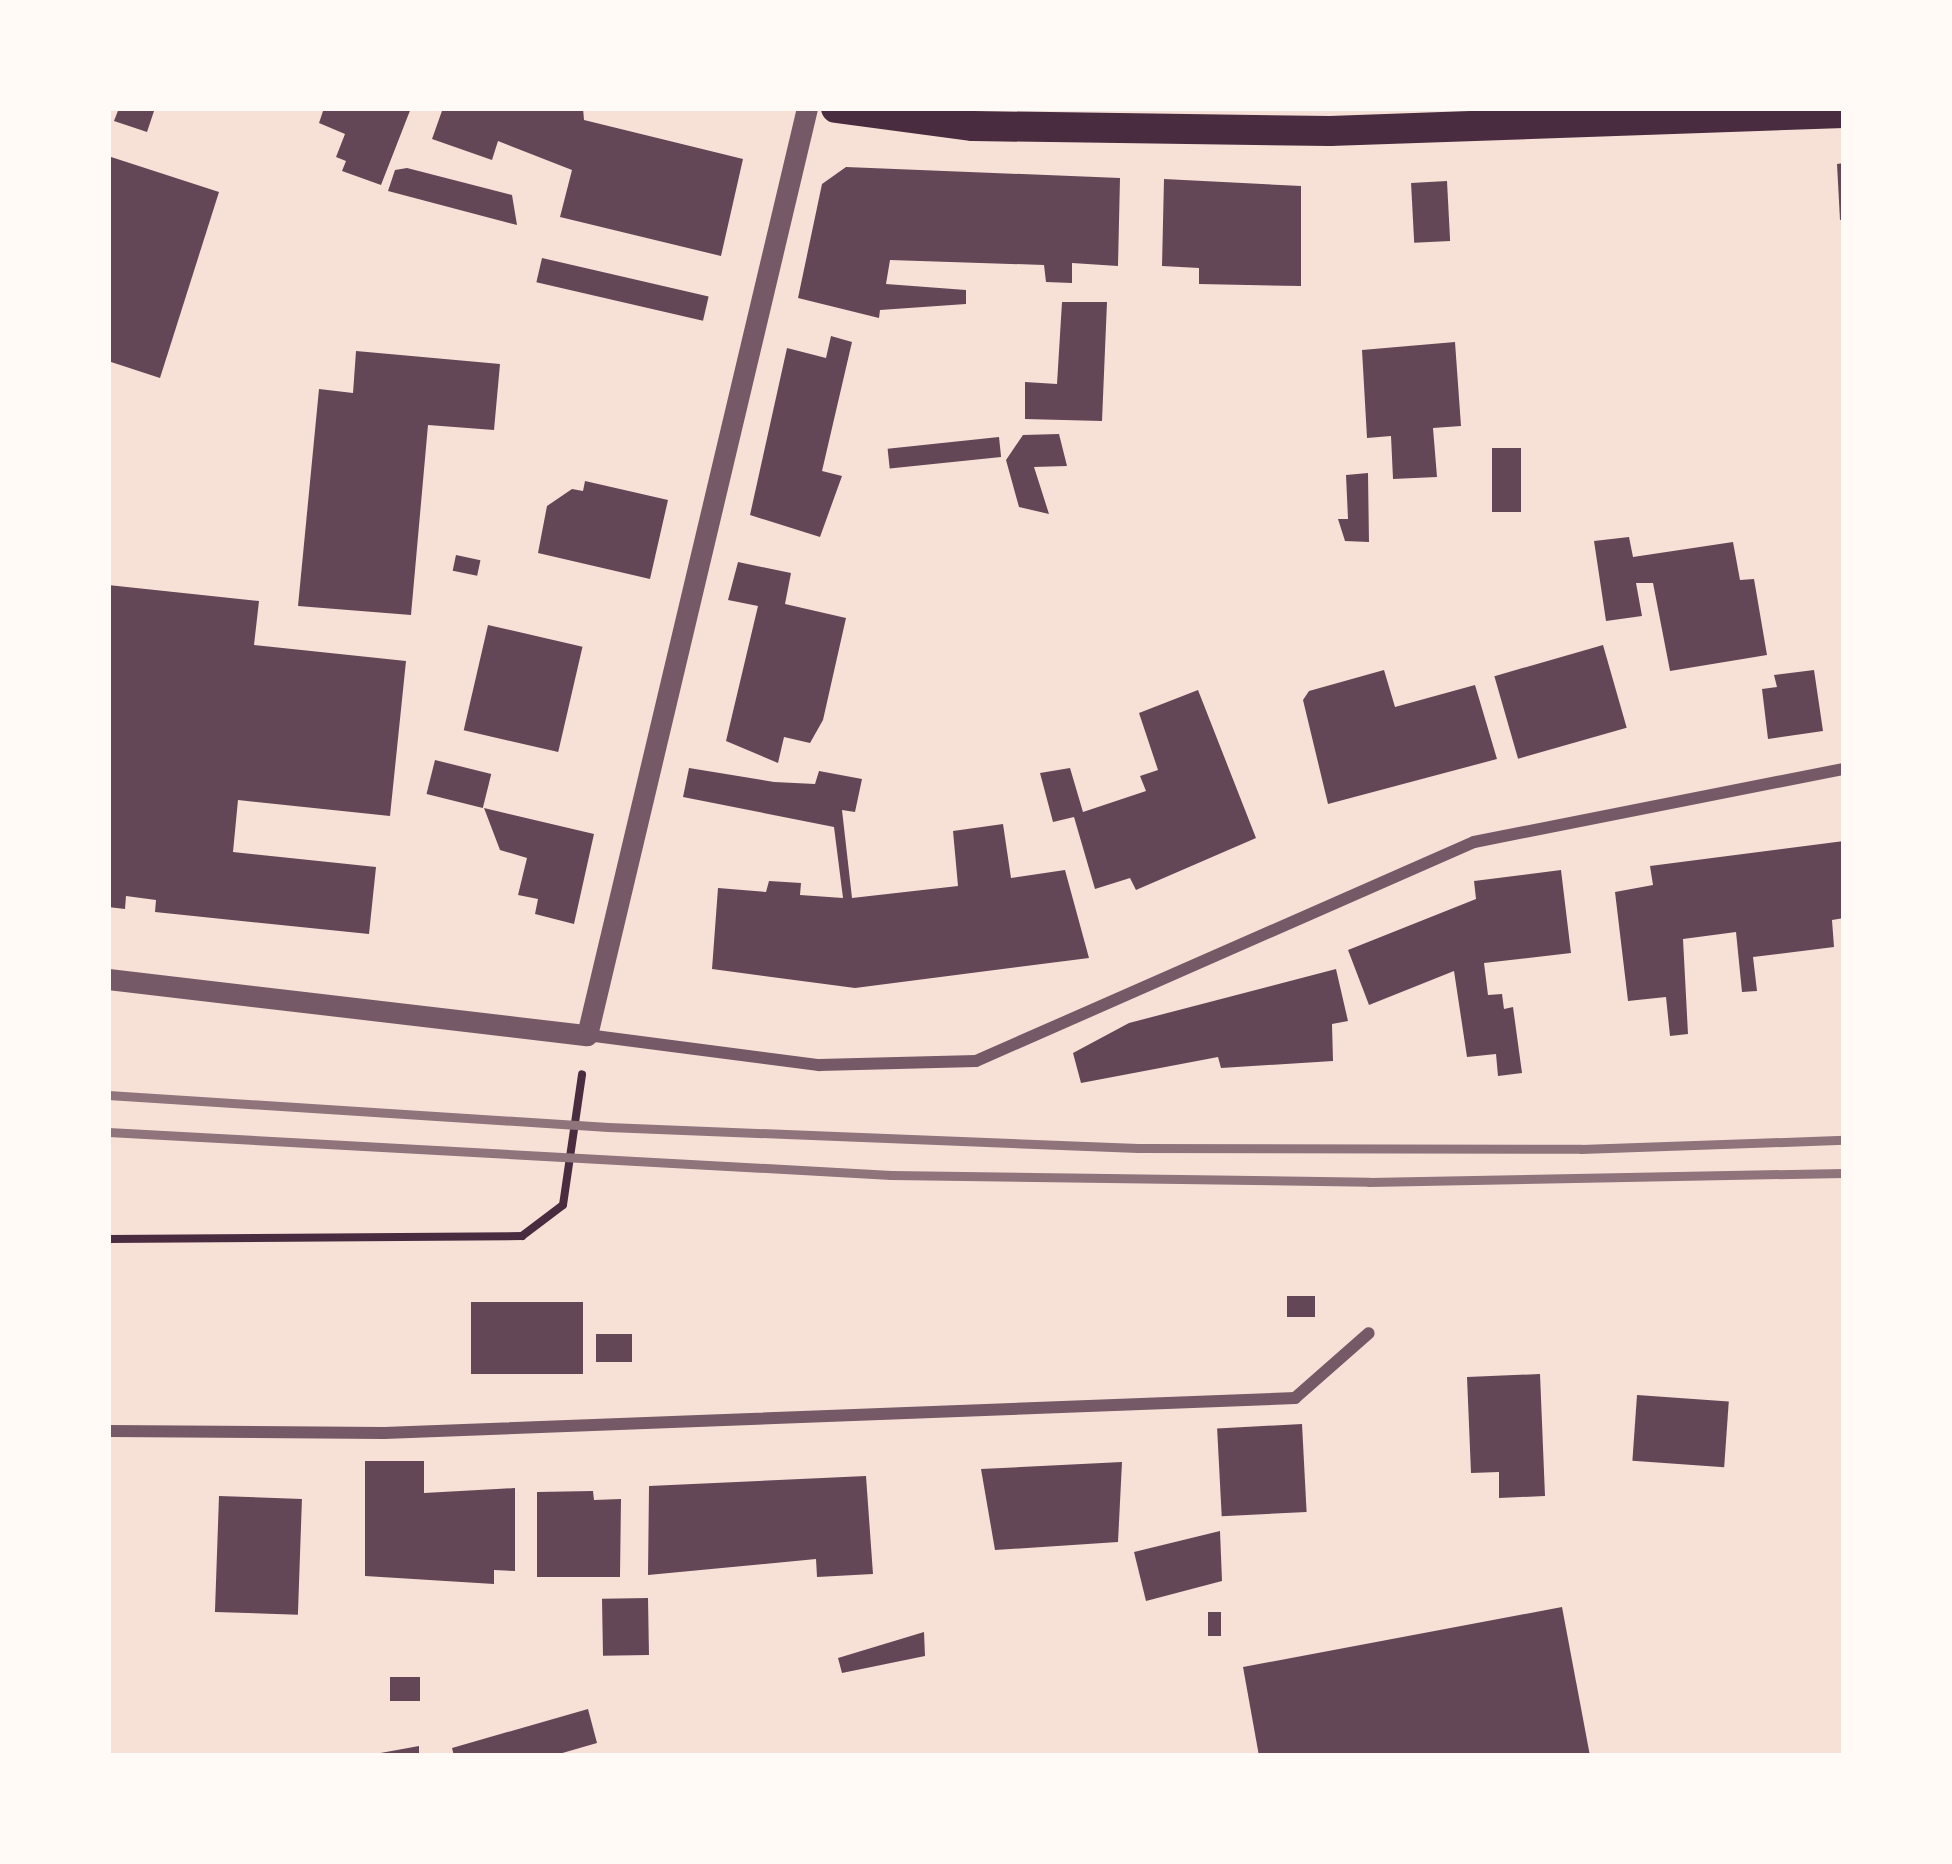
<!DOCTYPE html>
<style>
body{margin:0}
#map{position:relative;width:1952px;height:1864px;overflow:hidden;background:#f7e1d7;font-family:Lato,sans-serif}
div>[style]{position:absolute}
.building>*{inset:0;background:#644757;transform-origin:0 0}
.path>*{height:8px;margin:-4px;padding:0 4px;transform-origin:4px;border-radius:4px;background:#4a2c40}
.minor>*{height:12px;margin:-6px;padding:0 6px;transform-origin:6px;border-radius:6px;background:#755966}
.tertiary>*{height:21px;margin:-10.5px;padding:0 10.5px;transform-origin:10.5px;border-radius:10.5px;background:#755966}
.primary>*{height:30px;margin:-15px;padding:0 15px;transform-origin:15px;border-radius:15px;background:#4a2c40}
.rail>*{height:9px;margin:-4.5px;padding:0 4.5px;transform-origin:4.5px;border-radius:4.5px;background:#8f747c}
span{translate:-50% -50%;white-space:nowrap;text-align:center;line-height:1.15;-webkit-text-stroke:10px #fffaf5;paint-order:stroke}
.frame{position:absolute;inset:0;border:111px solid #fffaf5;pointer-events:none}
</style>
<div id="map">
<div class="building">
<i style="clip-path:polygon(119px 108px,155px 108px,147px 132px,114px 121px)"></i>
<i style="clip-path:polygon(324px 108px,411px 108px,381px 185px,342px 171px,346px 161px,336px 157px,345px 134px,319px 123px)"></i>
<i style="clip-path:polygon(443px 108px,583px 108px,584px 120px,743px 159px,721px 256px,560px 217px,572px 170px,498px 141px,492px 160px,432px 139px)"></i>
<i style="clip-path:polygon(108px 156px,219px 192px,160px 378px,108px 361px)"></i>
<i style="clip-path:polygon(1844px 163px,1844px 219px,1840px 220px,1837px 164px)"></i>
<i style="clip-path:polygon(846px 167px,1120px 178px,1118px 266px,1072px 263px,1072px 283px,1046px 282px,1044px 265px,890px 260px,886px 284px,966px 290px,966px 304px,880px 310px,879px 318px,798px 298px,822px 184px)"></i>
<i style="clip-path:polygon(407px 168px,512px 195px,517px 225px,388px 191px,395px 170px)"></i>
<i style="clip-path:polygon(1164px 179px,1301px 186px,1301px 286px,1199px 284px,1199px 268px,1162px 266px)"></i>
<i style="left:1447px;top:181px;width:60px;height:36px;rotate:87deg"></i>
<i style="left:542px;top:258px;width:171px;height:25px;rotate:13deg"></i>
<i style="clip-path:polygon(1062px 302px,1107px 302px,1102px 421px,1025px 419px,1025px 382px,1057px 384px)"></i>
<i style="clip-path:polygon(831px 336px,852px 342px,822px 471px,842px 476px,820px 537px,750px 515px,787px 348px,826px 358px)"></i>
<i style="clip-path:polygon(1455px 342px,1461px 426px,1433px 428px,1437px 477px,1393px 479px,1391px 436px,1367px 438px,1362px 350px)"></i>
<i style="clip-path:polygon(356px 351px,500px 364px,494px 430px,428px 425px,411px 615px,298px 606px,319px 389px,353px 393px)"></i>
<i style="clip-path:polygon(1059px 434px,1067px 466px,1034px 467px,1049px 514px,1019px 507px,1006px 460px,1023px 435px)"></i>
<i style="left:999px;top:437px;width:20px;height:112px;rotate:84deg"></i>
<i style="left:1492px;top:448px;width:29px;height:64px"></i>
<i style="clip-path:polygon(1368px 473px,1369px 542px,1345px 541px,1338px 519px,1348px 519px,1346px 475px)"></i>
<i style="clip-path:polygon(585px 481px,668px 500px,650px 579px,538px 553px,547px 506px,572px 489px,583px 491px)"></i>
<i style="clip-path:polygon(1629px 537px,1633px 557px,1733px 542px,1740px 580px,1754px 579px,1767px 655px,1670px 671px,1653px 583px,1636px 583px,1642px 616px,1606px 621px,1594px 541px)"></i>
<i style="left:456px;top:555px;width:25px;height:16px;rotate:12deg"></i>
<i style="clip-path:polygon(738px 562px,791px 573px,785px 604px,846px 618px,823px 720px,810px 743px,784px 737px,778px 763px,726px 741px,758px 606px,728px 600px)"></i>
<i style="clip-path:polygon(108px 585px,259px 601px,254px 645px,406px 661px,390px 816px,238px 800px,233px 852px,376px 867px,369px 934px,155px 912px,156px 900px,126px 896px,125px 909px,108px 907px)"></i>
<i style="left:488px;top:625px;width:97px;height:108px;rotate:13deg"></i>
<i style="left:1603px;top:645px;width:86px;height:113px;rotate:74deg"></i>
<i style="clip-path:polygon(1384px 670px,1395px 707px,1475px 685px,1497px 759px,1328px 804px,1303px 700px,1309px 691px)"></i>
<i style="clip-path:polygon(1814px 670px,1823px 731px,1768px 739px,1762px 689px,1777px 687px,1774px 675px)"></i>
<i style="clip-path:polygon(1198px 690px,1256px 838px,1136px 890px,1130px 878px,1095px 889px,1074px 817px,1053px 822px,1040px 773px,1070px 768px,1083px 812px,1146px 791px,1140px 776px,1158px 770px,1139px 713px)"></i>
<i style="left:435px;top:760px;width:58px;height:35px;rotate:14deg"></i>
<i style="clip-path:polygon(689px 768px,774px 782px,815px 784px,819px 771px,862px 779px,855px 812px,842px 810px,852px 898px,958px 886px,953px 831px,1003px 824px,1011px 878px,1065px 870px,1089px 958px,855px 988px,712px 969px,718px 888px,766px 892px,769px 881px,801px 883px,800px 895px,843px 898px,834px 827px,683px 797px)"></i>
<i style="clip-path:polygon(484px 808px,594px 834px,574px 924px,535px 914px,538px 899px,518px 895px,527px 858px,500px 850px)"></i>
<i style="clip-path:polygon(1844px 841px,1844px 918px,1832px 920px,1834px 947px,1753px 957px,1757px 991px,1742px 992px,1736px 932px,1683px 939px,1688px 1034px,1670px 1036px,1666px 997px,1628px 1001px,1615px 892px,1653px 885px,1650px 866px)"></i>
<i style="clip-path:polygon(1561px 870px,1571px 953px,1484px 963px,1488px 995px,1502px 994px,1504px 1009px,1513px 1007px,1522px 1073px,1498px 1076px,1496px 1054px,1467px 1057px,1454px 971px,1369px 1005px,1348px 950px,1476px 899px,1474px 881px)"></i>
<i style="clip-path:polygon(1336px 969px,1348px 1021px,1332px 1024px,1333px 1061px,1221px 1068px,1218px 1057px,1081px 1083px,1073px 1053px,1129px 1023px)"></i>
<i style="left:1287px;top:1296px;width:28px;height:21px"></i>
<i style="left:471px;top:1302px;width:112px;height:72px"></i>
<i style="left:632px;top:1334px;width:28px;height:36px;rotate:90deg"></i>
<i style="clip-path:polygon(1540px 1374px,1545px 1496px,1499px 1498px,1499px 1472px,1471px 1473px,1467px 1377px)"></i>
<i style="left:1637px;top:1395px;width:92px;height:66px;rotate:4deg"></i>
<i style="left:1302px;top:1424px;width:88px;height:85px;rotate:87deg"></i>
<i style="clip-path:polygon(365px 1461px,424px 1461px,424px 1493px,515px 1488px,515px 1571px,494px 1570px,494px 1584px,365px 1576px)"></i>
<i style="clip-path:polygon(1122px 1462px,1118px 1542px,995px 1550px,981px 1469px)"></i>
<i style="clip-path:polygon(866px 1476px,873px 1574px,817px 1577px,816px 1559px,648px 1575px,649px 1486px)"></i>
<i style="clip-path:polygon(593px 1491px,594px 1500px,621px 1499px,620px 1577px,537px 1577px,537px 1492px)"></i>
<i style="left:219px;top:1496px;width:83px;height:116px;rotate:2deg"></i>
<i style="clip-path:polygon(1220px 1531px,1222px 1581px,1146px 1601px,1134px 1552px)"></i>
<i style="left:648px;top:1598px;width:57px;height:46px;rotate:89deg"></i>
<i style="clip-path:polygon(1562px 1607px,1590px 1756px,1259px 1756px,1243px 1667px)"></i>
<i style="left:1221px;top:1612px;width:24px;height:13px;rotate:90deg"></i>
<i style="clip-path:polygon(924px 1632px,925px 1656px,842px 1673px,838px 1658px)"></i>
<i style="left:390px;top:1677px;width:30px;height:24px"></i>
<i style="clip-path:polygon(588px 1709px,597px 1743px,552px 1756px,454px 1756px,452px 1748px)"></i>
<i style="clip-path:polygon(419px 1746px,419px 1756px,375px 1756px,375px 1754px)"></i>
</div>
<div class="path">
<i style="left:108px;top:1239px;width:414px;rotate:-0.4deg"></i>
<i style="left:522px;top:1236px;width:51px;rotate:-37.1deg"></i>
<i style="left:563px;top:1205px;width:132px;rotate:-81.7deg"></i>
</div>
<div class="minor">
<i style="left:587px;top:1035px;width:234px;rotate:7.4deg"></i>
<i style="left:819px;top:1065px;width:157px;rotate:-1.5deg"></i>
<i style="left:976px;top:1061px;width:544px;rotate:-23.74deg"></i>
<i style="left:1474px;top:842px;width:377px;rotate:-11.2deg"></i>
<i style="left:108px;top:1431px;width:276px;rotate:0.4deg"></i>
<i style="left:384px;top:1433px;width:912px;rotate:-2.2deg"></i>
<i style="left:1295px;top:1398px;width:98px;rotate:-41.3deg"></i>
</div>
<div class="tertiary">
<i style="left:108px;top:979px;width:482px;rotate:6.7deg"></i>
<i style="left:587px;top:1035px;width:953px;rotate:-76.65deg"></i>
</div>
<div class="primary">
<i style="left:836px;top:108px;width:138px;rotate:7.5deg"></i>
<i style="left:973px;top:126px;width:357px;rotate:0.8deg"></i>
<i style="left:1330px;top:131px;width:514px;rotate:-2.01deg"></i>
</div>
<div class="rail">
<i style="left:108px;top:1095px;width:501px;rotate:3.66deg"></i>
<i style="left:608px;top:1127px;width:530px;rotate:2.27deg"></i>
<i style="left:1138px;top:1148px;width:443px;rotate:0.1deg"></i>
<i style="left:1581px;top:1149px;width:263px;rotate:-2deg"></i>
<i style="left:108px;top:1132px;width:784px;rotate:3.14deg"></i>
<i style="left:891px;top:1175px;width:478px;rotate:0.8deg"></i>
<i style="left:1369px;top:1182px;width:475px;rotate:-1.1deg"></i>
</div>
<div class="frame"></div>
</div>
